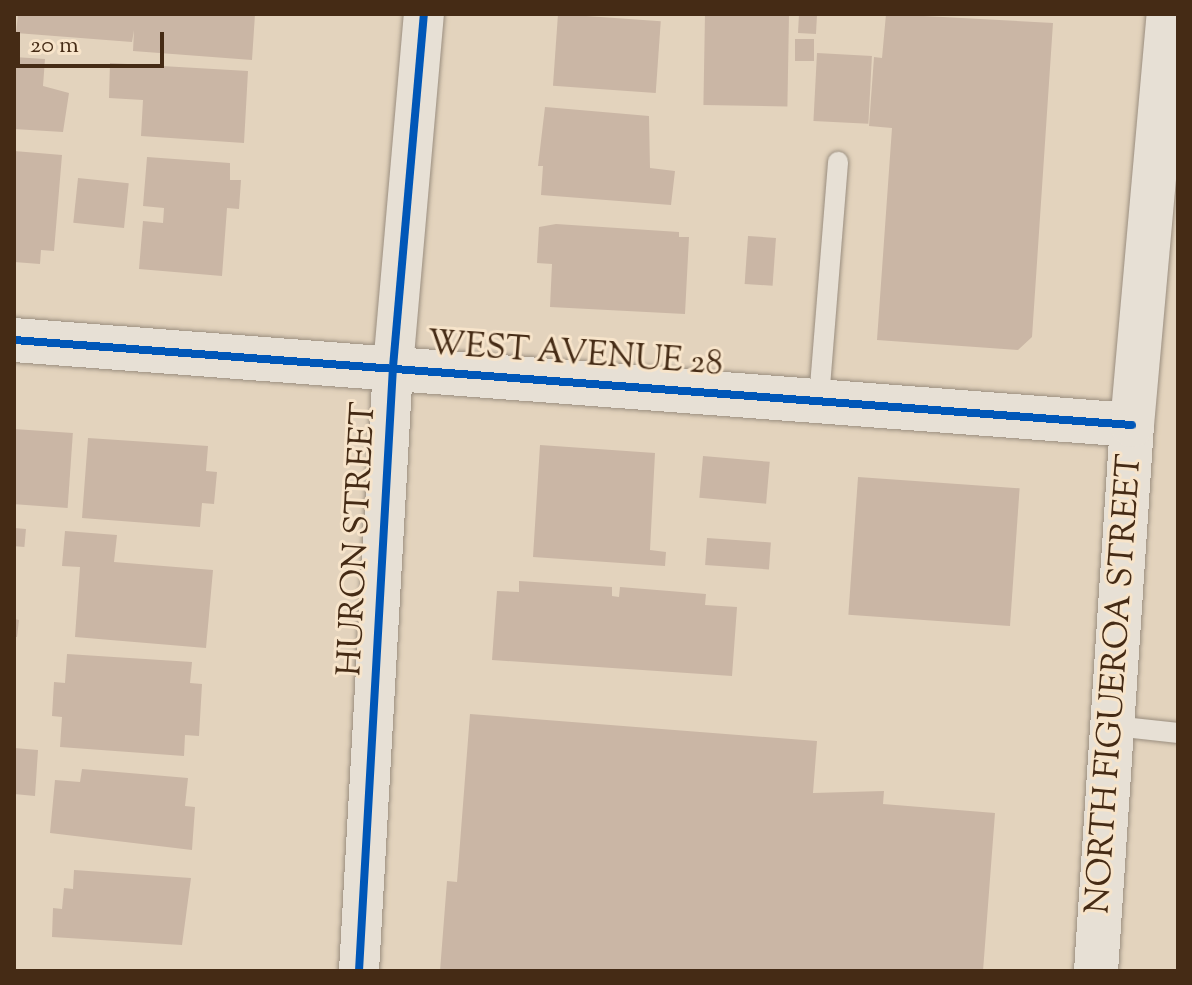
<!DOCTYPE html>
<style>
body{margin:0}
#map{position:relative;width:1192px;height:985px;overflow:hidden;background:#e3d3bd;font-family:"Sorts Mill Goudy",serif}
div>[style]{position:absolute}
.building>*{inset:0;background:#cab6a5;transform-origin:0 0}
.roads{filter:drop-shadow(0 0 2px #9a8e7f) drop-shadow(0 0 2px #9a8e7f)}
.lane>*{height:20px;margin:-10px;padding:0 10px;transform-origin:10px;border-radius:10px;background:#e7e0d5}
.street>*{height:40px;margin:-20px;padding:0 20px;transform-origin:20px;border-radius:20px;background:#e7e0d5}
.secondary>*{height:44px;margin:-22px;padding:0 22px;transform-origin:22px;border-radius:22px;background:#e7e0d5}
.cycleway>*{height:8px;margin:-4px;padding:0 4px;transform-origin:4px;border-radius:4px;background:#0057b8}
span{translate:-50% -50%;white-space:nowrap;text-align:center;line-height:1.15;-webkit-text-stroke:6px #f7e4ca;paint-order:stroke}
.street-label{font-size:34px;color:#452b15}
.frame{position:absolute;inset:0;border:16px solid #452b15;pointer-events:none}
.scale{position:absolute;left:16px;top:32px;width:148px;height:36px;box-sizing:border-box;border:4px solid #452b15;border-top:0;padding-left:10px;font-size:24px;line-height:28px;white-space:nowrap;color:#452b15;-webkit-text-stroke:6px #f7e4ca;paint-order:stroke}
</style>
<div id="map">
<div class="building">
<i style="clip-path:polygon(18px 14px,255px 14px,252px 60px,133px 51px,134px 30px,132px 42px,16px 33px)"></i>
<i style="left:558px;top:14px;width:103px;height:72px;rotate:4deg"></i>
<i style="left:705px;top:14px;width:84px;height:91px;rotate:1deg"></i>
<i style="left:799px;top:14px;width:18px;height:19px;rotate:3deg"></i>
<i style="clip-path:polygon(886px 14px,1053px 23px,1032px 337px,1018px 350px,877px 340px,892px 128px,869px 126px,874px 57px,882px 58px)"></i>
<i style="left:795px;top:39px;width:19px;height:22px"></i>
<i style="left:817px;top:53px;width:55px;height:68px;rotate:3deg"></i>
<i style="clip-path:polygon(14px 57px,45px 59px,43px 86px,69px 93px,63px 132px,14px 129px)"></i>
<i style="clip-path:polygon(110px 63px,248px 71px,244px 143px,141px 136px,143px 100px,109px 98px)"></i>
<i style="clip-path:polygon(545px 107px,649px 116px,650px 168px,675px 171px,671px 205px,541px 195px,543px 166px,538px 166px)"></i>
<i style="clip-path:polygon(14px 151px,62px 155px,54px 251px,41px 250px,40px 264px,14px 262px)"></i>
<i style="clip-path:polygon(147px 157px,230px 163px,230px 180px,241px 180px,239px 209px,227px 208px,222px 276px,139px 269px,143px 221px,163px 223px,164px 208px,143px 206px)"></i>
<i style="left:78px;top:178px;width:51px;height:45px;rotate:6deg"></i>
<i style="clip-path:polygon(556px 224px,679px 232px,679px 237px,689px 237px,685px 314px,550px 307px,552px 264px,537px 263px,539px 227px)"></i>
<i style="left:748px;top:236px;width:28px;height:48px;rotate:4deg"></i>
<i style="left:14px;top:429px;width:59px;height:75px;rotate:4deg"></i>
<i style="clip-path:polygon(88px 438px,208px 446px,206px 471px,217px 472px,214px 504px,202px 503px,200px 527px,82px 518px)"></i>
<i style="clip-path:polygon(540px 445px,655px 453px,650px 550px,666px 552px,665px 566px,533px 557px)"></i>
<i style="left:703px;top:456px;width:67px;height:42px;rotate:5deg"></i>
<i style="left:858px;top:477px;width:162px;height:138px;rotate:4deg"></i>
<i style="left:14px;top:528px;width:12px;height:18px;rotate:5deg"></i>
<i style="clip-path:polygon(65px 531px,117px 535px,114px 562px,213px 570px,206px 648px,75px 637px,80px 567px,62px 566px)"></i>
<i style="left:707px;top:538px;width:64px;height:27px;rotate:4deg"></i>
<i style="clip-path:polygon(519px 581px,612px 587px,612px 596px,619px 597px,620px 587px,706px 594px,705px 605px,737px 607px,732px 676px,492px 660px,497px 591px,519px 592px)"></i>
<i style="clip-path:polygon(14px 619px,19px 620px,17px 637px,14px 637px)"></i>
<i style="clip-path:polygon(67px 654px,192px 662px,190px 683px,202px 684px,199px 736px,185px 735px,184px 756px,60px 747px,62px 717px,52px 716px,54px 682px,65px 683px)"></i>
<i style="clip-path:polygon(470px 714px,817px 741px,813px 793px,884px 791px,883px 804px,995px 813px,983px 971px,440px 971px,447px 881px,457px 882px)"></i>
<i style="clip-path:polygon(14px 748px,38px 750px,35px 796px,14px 794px)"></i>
<i style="clip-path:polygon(82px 769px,188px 778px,185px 806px,195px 807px,192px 850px,50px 833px,55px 780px,80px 782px)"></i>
<i style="clip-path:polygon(74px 870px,191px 878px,182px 945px,52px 937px,53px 908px,62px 909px,64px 888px,73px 889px)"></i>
</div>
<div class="roads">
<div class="lane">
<i style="left:819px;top:399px;width:238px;rotate:-85.4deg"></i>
<i style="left:1114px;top:726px;width:64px;rotate:6.2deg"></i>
</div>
<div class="street">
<i style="left:359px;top:971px;width:605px;rotate:-86.78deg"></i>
<i style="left:393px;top:367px;width:354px;rotate:-85deg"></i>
</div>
<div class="secondary">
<i style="left:14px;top:340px;width:1121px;rotate:4.35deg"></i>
<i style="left:1096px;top:971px;width:547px;rotate:-86.23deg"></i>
<i style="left:1132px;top:425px;width:413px;rotate:-84.9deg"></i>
</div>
</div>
<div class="cycleway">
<i style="left:14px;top:340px;width:1121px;rotate:4.35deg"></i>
<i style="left:359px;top:971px;width:605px;rotate:-86.78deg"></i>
<i style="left:393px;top:367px;width:354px;rotate:-85deg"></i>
</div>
<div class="street-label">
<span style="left:575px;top:355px;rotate:4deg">WEST AVENUE 28</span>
<span style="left:358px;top:539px;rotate:-87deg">HURON STREET</span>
<span style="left:1115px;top:684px;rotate:-86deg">NORTH FIGUEROA STREET</span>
</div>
<div class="frame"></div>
<div class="scale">20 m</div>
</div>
